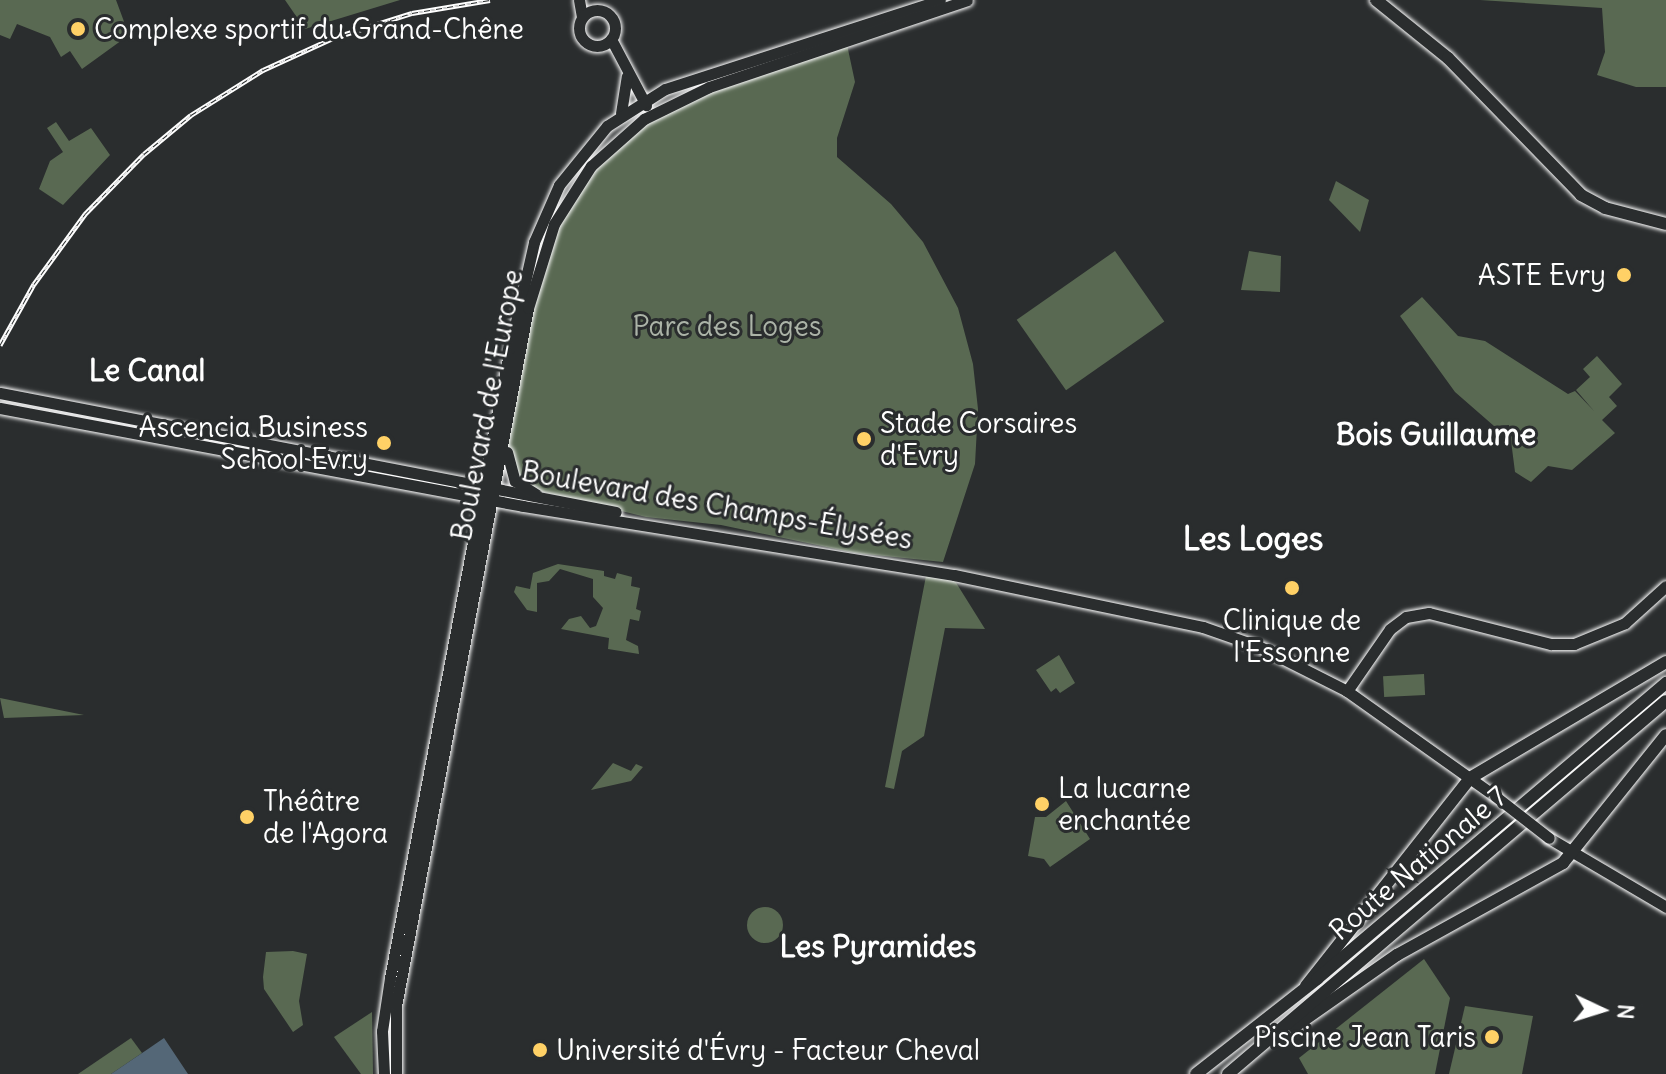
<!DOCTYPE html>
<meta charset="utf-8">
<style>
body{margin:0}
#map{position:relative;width:1666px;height:1074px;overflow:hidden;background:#2a2d2e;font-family:Delius,sans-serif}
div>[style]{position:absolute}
.green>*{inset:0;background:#596952;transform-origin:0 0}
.round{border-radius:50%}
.water>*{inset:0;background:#546777}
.roads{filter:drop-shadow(0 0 2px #fff) drop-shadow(0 0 2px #fff)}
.secondary>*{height:11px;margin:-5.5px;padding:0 5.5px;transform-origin:5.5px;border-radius:5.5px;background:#2a2d2e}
.secondary>.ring{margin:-5.5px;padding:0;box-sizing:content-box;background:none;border:11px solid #2a2d2e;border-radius:50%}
.primary>*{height:12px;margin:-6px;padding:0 6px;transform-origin:6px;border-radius:6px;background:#2a2d2e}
.rail>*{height:5px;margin-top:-2.5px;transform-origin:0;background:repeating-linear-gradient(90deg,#2a2d2e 0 6px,#fff 0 12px);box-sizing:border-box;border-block:2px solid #fff}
.bridges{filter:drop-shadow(0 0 2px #fff) drop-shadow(0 0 2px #fff)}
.secondary-bridge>*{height:11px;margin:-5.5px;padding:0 5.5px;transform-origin:5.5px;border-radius:5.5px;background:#2a2d2e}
.dots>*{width:22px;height:22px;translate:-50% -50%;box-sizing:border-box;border:4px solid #2a2d2e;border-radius:50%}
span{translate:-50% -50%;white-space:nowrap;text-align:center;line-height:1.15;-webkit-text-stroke:6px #2a2d2e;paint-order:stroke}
.poi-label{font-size:28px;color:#fff}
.left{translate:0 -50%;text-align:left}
.right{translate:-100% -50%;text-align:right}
.park-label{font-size:28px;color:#acb4a8}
.street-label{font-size:28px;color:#fff}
.neighbourhood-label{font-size:30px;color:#fff;font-weight:700}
.quarter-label{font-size:32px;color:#fff;font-weight:700}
.north{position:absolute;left:1562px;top:970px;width:80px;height:80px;-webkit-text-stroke:6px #2a2d2e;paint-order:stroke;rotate:94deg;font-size:22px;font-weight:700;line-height:32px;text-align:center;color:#fff}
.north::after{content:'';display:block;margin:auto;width:28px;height:36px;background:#fff;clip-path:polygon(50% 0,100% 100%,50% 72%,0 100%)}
</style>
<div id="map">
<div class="green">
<i style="clip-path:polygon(0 0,116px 0,129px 35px,82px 69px,70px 51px,61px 57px,50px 37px,17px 24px,10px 39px,0 35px)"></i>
<i style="clip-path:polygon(285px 0,400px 0,305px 29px)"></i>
<i style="clip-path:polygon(1480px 0,1666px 0,1666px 87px,1636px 87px,1597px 75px,1605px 52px,1602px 8px)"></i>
<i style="clip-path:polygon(846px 40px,855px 82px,837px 138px,837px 157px,891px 204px,923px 242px,958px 308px,973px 364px,978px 409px,975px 464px,943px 562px,855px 553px,721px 525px,646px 517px,523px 487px,507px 458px,506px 438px,537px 269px,573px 190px,625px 133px,709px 87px)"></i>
<i style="clip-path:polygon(56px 122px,69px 141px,91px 128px,110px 155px,63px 205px,39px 189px,50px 161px,63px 152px,47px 128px)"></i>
<i style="clip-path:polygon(1336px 181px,1369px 200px,1360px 232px,1329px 200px)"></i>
<i style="left:1115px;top:251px;width:86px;height:120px;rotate:55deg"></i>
<i style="clip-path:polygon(1249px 251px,1281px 256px,1280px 292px,1241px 290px)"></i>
<i style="clip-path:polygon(1422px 297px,1458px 336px,1485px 341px,1568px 394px,1575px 391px,1594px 411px,1576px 390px,1590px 377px,1583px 369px,1597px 356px,1622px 384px,1609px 397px,1617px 406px,1602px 420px,1615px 433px,1572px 470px,1548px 466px,1531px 482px,1515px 472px,1509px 425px,1494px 426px,1455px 392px,1400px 316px)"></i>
<i style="clip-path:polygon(558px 564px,604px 571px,604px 576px,615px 579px,617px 573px,632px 577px,631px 586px,640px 588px,636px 609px,641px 611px,639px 621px,630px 619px,626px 640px,638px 646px,639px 654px,608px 649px,609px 638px,561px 629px,569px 619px,581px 616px,590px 628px,596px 626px,603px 608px,593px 597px,593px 579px,560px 569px,549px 581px,537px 583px,537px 612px,527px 610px,514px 592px,516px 586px,530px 589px,533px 573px)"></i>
<i style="clip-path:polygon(926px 576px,955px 581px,985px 629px,945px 628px,924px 736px,902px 751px,894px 789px,885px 787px)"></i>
<i style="clip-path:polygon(1059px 655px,1075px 683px,1060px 693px,1056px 688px,1051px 692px,1036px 670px)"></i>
<i style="left:1424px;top:674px;width:21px;height:41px;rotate:87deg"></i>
<i style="clip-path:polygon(0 698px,84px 715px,4px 718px)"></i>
<i style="clip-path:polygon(613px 763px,631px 771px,636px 764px,643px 767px,631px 781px,591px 790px)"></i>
<i style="clip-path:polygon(1066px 801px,1090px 839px,1050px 867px,1044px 859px,1028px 856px,1035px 817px,1046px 817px)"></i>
<i class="round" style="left:747px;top:907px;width:36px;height:36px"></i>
<i style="clip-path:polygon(293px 951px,307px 954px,299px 1001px,303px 1025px,293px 1032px,264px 989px,263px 977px,266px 952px)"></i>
<i style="clip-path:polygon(1424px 959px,1450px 998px,1435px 1074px,1308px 1074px,1299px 1058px)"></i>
<i style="clip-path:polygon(1465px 1006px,1533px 1016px,1522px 1074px,1449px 1074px)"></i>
<i style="clip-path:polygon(372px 1012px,373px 1074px,361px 1074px,334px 1037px)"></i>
<i style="clip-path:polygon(131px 1038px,142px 1053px,111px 1074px,78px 1074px)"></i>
</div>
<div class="water">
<i style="clip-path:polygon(164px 1038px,188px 1074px,111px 1074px,148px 1049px)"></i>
</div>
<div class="roads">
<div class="secondary">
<i style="left:579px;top:0;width:17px;rotate:80deg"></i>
<i class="ring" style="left:579px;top:10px;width:25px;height:25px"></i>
<i style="left:611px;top:39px;width:75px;rotate:62.1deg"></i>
<i style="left:621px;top:113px;width:37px;rotate:-81deg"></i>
<i style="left:0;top:393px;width:627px;rotate:10.93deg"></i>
<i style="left:0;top:408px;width:532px;rotate:10.61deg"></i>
<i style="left:523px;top:506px;width:436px;rotate:9.1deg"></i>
<i style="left:954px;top:575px;width:254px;rotate:11.8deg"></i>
<i style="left:1203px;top:627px;width:60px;rotate:19.3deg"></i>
<i style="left:1260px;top:647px;width:97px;rotate:26.8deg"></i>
<i style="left:1347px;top:691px;width:181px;rotate:35.4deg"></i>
<i style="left:507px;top:452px;width:30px;rotate:75deg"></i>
<i style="left:515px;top:481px;width:25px;rotate:32deg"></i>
<i style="left:1347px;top:691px;width:75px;rotate:-55.3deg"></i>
<i style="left:1390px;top:629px;width:20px;rotate:-37deg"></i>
<i style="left:1406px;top:617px;width:23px;rotate:-10deg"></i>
<i style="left:1429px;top:613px;width:126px;rotate:14.3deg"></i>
<i style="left:1551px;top:644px;width:23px"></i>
<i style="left:1574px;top:644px;width:55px;rotate:-22.4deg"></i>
<i style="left:1625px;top:623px;width:55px;rotate:-42.1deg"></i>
<i style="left:1549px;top:838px;width:136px;rotate:30.5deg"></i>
<i style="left:384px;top:1074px;width:43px;rotate:-92.7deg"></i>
<i style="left:382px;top:1031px;width:54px;rotate:-81.4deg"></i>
<i style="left:390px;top:978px;width:641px;rotate:-79.22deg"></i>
<i style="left:510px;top:348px;width:109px;rotate:-77.2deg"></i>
<i style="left:534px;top:242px;width:62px;rotate:-66.3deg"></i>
<i style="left:559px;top:185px;width:76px;rotate:-50.9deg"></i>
<i style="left:607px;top:126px;width:69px;rotate:-32.5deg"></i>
<i style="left:665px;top:89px;width:289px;rotate:-17.9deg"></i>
<i style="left:396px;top:1074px;width:68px;rotate:-90deg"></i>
<i style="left:396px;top:1006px;width:710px;rotate:-79.29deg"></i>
<i style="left:528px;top:308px;width:88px;rotate:-72.8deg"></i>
<i style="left:554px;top:224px;width:69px;rotate:-57.5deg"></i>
<i style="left:591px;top:166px;width:71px;rotate:-41.6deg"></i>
<i style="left:644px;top:119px;width:72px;rotate:-26.2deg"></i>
<i style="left:709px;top:87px;width:272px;rotate:-18.6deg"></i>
</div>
<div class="primary">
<i style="left:1376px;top:0;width:92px;rotate:38.9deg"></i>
<i style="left:1448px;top:58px;width:191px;rotate:45.8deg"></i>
<i style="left:1581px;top:195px;width:27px;rotate:28deg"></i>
<i style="left:1605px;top:208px;width:63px;rotate:14.7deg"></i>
<i style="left:1306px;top:986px;width:265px;rotate:-51.7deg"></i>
<i style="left:1470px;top:778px;width:228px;rotate:-30.6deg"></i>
<i style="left:1294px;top:1027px;width:126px;rotate:-35deg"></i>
<i style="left:1397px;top:955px;width:190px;rotate:-29deg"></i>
<i style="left:1563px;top:863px;width:164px;rotate:-51.2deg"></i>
<i style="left:1196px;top:1074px;width:154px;rotate:-38.1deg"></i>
<i style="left:1317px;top:979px;width:458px;rotate:-40.3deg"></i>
<i style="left:1228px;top:1074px;width:575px;rotate:-40.42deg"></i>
</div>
</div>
<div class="rail">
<i style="left:0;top:345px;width:70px;rotate:-60.9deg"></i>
<i style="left:34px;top:284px;width:87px;rotate:-53.9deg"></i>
<i style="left:85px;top:214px;width:84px;rotate:-45.5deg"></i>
<i style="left:144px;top:154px;width:61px;rotate:-39.7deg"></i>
<i style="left:191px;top:115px;width:85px;rotate:-32deg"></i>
<i style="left:263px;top:70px;width:77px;rotate:-24.6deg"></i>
<i style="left:333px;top:38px;width:83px;rotate:-17.6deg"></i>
<i style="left:412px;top:13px;width:79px;rotate:-9.5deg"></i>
</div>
<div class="bridges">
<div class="secondary-bridge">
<i style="left:1495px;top:796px;width:68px;rotate:37.9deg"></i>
</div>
</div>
<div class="dots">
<i style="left:78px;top:29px;background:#ffd166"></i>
<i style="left:1624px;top:275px;background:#ffd166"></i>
<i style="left:864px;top:439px;background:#ffd166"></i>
<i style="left:384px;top:443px;background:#ffd166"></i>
<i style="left:1292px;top:588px;background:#ffd166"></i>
<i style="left:1042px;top:804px;background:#ffd166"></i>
<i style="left:247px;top:817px;background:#ffd166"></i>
<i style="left:1492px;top:1037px;background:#ffd166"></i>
<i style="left:540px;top:1050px;background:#ffd166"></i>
</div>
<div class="poi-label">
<span class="left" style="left:94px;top:29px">Complexe sportif du Grand-Chêne</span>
<span class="right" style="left:1606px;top:275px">ASTE Evry</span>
<span class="left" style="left:880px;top:439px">Stade Corsaires<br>d'Evry</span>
<span class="right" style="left:368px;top:443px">Ascencia Business<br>School Evry</span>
<span style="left:1292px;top:636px">Clinique de<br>l'Essonne</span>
<span class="left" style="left:1058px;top:804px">La lucarne<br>enchantée</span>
<span class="left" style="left:263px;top:817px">Théâtre<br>de l'Agora</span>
<span class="right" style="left:1476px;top:1037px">Piscine Jean Taris</span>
<span class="left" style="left:556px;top:1050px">Université d'Évry - Facteur Cheval</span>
</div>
<div class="park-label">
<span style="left:727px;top:326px">Parc des Loges</span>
</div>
<div class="street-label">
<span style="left:487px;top:405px;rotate:-79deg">Boulevard de l'Europe</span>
<span style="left:717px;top:505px;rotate:10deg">Boulevard des Champs-Élysées</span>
<span style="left:1418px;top:863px;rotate:-40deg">Route Nationale 7</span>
</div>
<div class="neighbourhood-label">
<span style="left:147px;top:370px">Le Canal</span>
<span style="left:1436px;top:434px">Bois Guillaume</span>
<span style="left:878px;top:946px">Les Pyramides</span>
</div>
<div class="quarter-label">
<span style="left:1253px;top:539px">Les Loges</span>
</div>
<div class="north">N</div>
</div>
